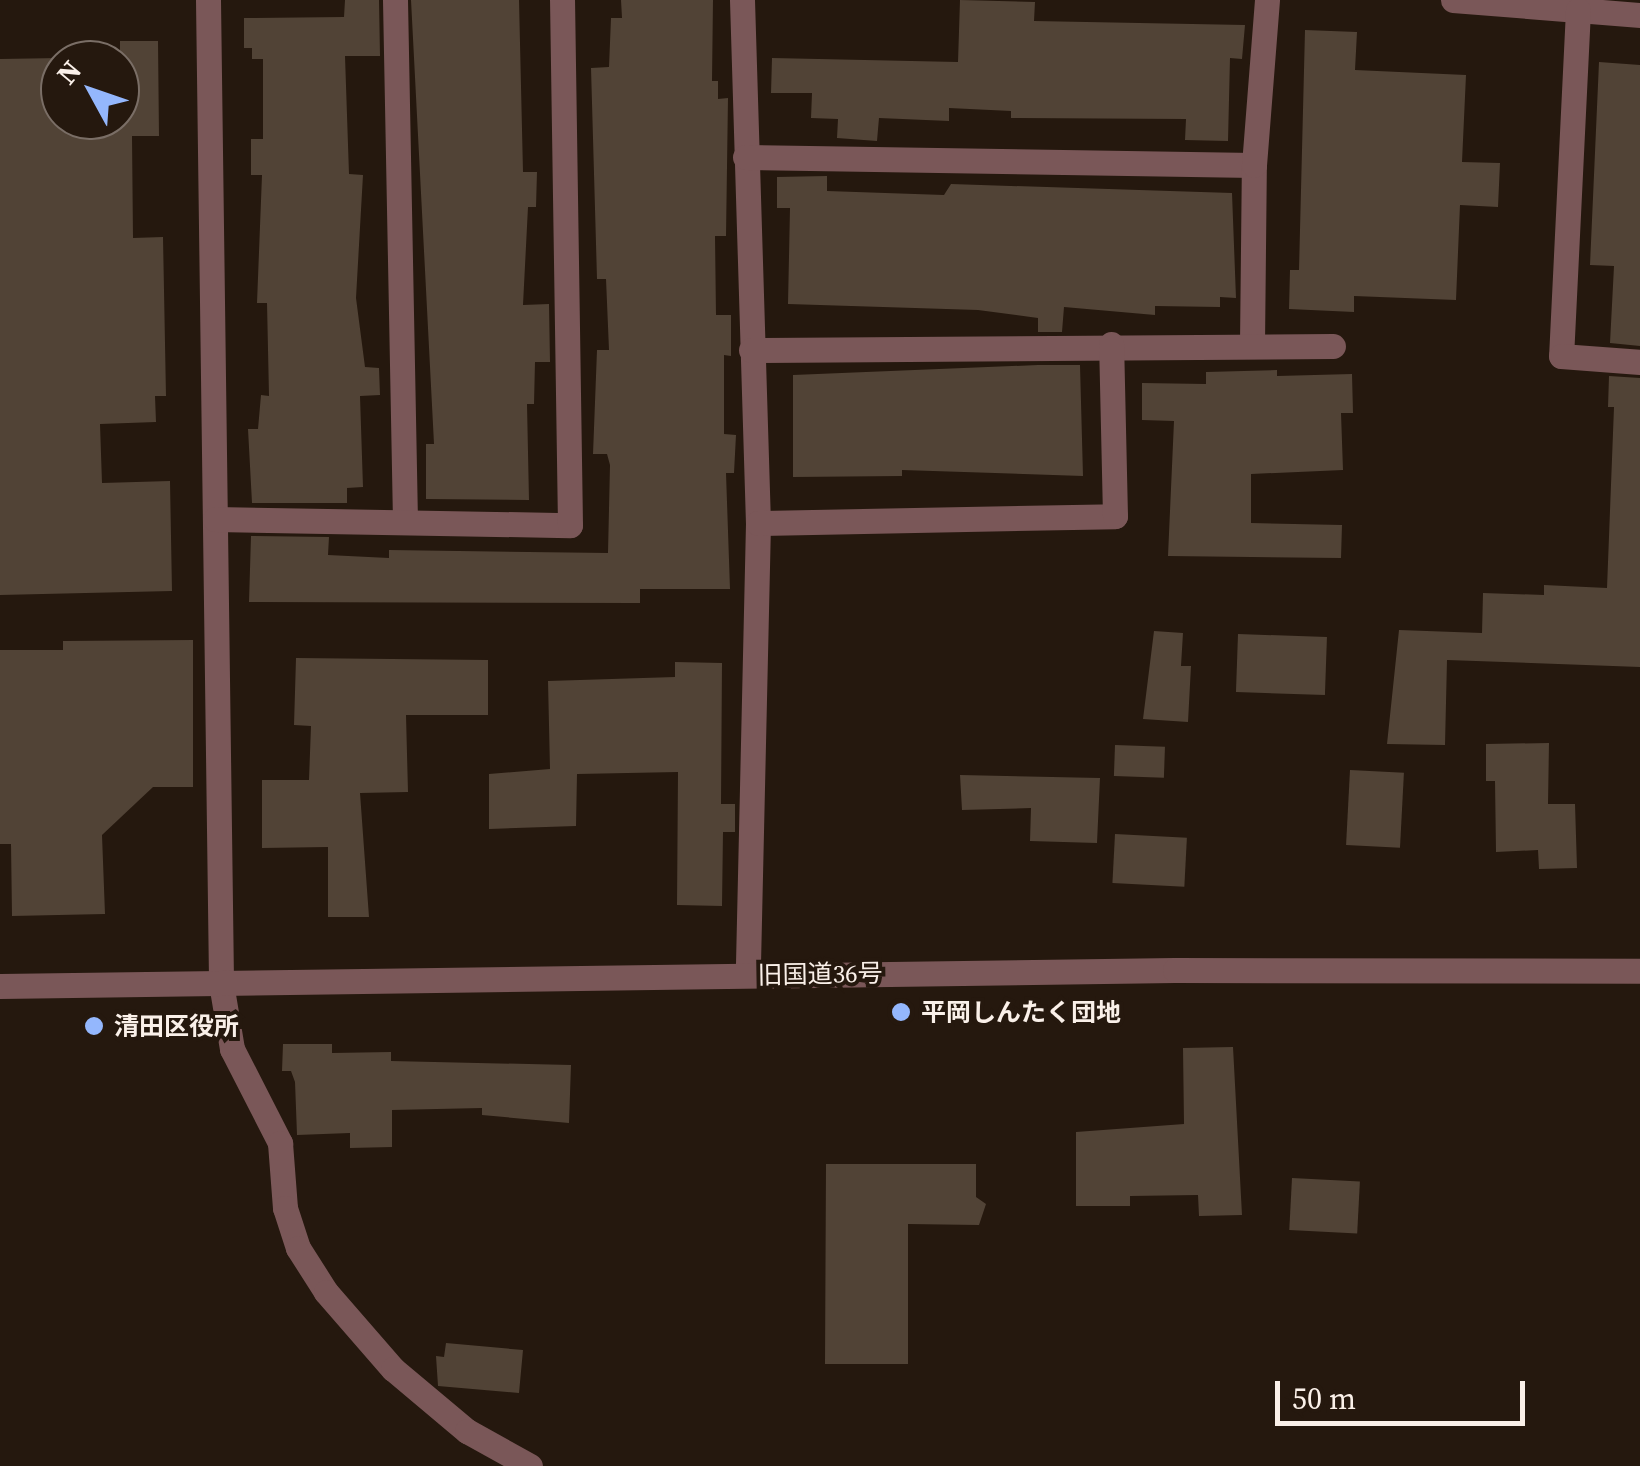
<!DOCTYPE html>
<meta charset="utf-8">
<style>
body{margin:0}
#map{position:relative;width:1640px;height:1466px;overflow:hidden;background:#25180e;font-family:"Source Serif 4","Noto Sans JP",serif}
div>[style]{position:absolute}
.building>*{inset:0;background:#514336;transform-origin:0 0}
.minor>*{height:25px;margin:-12.5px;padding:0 12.5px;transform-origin:12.5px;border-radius:12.5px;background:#7a5758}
.dots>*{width:28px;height:28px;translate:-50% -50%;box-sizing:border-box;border:5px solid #25180e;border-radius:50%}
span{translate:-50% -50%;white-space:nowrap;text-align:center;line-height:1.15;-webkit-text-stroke:8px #25180e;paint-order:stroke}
.street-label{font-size:25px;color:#faf0e9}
.poi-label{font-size:25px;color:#faf0e9;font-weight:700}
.left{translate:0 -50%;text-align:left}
.north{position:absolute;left:40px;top:40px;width:100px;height:100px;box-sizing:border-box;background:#25180e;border:2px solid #7a6e66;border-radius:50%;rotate:310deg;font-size:28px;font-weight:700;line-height:40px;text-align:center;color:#faf0e9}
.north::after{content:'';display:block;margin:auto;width:35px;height:45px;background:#94b7fd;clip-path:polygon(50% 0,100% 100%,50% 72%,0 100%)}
.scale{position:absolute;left:1275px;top:1381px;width:250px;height:45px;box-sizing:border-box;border:5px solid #faf0e9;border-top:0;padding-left:12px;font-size:30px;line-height:35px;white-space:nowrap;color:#faf0e9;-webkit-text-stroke:8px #25180e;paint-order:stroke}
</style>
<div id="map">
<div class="building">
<i style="clip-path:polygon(345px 0,379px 0,380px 56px,345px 56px,349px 174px,363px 175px,356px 298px,365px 367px,379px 368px,380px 395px,360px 396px,363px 487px,347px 488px,347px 503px,252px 503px,248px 429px,258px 429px,261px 395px,269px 396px,267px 303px,257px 303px,262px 175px,251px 175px,251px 139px,263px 139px,263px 59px,252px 59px,252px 48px,244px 48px,244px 18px,344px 17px)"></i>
<i style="clip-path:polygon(411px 0,519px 0,523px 172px,537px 172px,536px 207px,528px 207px,523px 305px,549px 304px,550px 362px,535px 362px,534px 404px,527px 404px,529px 500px,426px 499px,426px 444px,434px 444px)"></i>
<i style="clip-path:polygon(621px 0,713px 0,712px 81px,718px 81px,718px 99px,728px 98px,726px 236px,715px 236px,716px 315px,731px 315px,731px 356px,724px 355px,724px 434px,736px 435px,734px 473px,726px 473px,730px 589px,640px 589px,640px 603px,249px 602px,251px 536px,329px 537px,328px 555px,389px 558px,389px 550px,608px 553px,610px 465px,607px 454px,593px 454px,597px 350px,609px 350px,606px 279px,597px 279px,591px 68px,609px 67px,611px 18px,622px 18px)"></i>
<i style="clip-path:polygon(960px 0,1035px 2px,1034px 21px,1245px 25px,1242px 59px,1230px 58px,1228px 141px,1185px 140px,1186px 119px,1011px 118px,1011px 111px,949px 108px,949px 121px,879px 118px,877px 141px,837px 138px,838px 119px,811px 118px,812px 93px,771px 93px,772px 58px,958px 62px)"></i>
<i style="clip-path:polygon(1305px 30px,1357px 32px,1355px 70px,1466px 75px,1462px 162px,1500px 163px,1498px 207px,1460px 205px,1456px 300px,1354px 296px,1354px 312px,1289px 309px,1290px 270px,1299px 270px)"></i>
<i style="clip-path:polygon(120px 41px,158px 41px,159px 136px,132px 136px,133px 238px,163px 237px,166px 396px,155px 396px,156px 422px,100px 424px,102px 483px,170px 481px,172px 591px,0 595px,0 59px,60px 58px,60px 120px,120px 120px)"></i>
<i style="clip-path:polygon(1599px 62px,1640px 65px,1640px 346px,1610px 343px,1614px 266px,1590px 265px)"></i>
<i style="clip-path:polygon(827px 176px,827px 191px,944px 195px,951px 184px,1232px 193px,1236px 298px,1220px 297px,1220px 307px,1155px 306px,1155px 315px,1064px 307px,1062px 332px,1038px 332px,1038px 318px,978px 310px,788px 304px,790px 208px,777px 208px,777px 177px)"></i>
<i style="clip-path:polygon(1038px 365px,1080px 365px,1083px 476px,902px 470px,902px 476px,793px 477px,793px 375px)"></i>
<i style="clip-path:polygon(1277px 370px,1277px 376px,1352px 374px,1353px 413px,1341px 413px,1343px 470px,1251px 474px,1251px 523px,1342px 525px,1341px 558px,1168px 556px,1174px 421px,1142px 420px,1142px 383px,1206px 384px,1206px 372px)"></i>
<i style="clip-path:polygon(1609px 376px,1640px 378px,1640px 667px,1447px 660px,1445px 745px,1387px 744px,1399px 630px,1482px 633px,1483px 593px,1544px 595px,1544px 585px,1607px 588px,1614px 407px,1608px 407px)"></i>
<i style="clip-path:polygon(1154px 631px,1183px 633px,1181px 666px,1191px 666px,1188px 722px,1143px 719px)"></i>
<i style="left:1238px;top:634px;width:89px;height:58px;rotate:2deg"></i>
<i style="clip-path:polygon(193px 640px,193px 787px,153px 787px,102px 835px,105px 914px,12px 916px,11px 844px,0 844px,0 650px,63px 650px,63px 641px)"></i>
<i style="clip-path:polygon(296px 658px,488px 660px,488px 715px,406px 715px,408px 792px,360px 793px,369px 917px,328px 917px,328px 847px,262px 848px,262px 780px,309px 780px,311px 726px,294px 725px)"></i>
<i style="clip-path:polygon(675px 662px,722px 663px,721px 804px,735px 804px,735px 832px,723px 832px,722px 906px,677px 905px,678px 772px,577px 774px,576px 826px,489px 829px,489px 774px,550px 769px,548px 681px,675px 677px)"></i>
<i style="clip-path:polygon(1549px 743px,1548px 804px,1575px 804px,1577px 868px,1539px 869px,1538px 850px,1496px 852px,1495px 781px,1486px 781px,1486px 744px)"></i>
<i style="left:1115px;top:745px;width:50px;height:31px;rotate:2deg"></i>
<i style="left:1350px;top:770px;width:54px;height:75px;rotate:3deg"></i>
<i style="clip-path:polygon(960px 775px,1100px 778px,1097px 843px,1030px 841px,1031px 808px,962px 810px)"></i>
<i style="left:1115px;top:834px;width:72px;height:49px;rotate:3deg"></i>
<i style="clip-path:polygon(283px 1044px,332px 1044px,332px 1053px,391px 1052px,391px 1061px,571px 1065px,569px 1123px,482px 1115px,482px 1108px,392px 1110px,392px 1147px,350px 1148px,350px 1133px,297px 1135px,295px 1082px,291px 1071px,282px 1071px)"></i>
<i style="clip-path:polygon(1233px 1047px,1242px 1215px,1199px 1216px,1198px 1195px,1130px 1196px,1130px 1206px,1076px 1206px,1076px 1132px,1184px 1124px,1183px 1048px)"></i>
<i style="clip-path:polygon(826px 1164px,976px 1164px,976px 1197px,986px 1204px,979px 1225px,908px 1224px,908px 1364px,825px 1364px)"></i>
<i style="left:1292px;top:1178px;width:68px;height:52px;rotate:3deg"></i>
<i style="clip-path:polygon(446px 1343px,523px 1350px,519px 1393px,438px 1386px,436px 1356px,444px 1357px)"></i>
</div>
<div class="minor">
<i style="left:208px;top:0;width:983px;rotate:89.24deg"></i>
<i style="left:221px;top:983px;width:67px;rotate:80.5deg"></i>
<i style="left:232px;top:1049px;width:106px;rotate:62.9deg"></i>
<i style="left:280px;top:1143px;width:65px;rotate:85.6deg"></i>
<i style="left:285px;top:1208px;width:42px;rotate:72deg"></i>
<i style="left:298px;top:1248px;width:52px;rotate:57.5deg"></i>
<i style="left:326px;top:1292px;width:102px;rotate:49deg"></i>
<i style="left:393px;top:1369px;width:97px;rotate:40deg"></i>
<i style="left:467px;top:1431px;width:72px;rotate:29.1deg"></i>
<i style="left:395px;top:0;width:522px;rotate:88.9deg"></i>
<i style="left:742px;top:0;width:523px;rotate:88.25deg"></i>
<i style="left:758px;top:523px;width:452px;rotate:91.3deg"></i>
<i style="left:1453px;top:0;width:188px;rotate:4.6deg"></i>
<i style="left:1578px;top:10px;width:346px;rotate:92.8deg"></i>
<i style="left:1561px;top:356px;width:79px;rotate:4.3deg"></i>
<i style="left:745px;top:157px;width:509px;rotate:0.9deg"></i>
<i style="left:1252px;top:344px;width:179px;rotate:-89.4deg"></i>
<i style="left:1254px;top:165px;width:166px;rotate:-85.5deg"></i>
<i style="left:751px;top:350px;width:582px;rotate:-0.39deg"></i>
<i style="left:215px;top:519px;width:355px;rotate:1deg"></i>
<i style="left:570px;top:525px;width:525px;rotate:-90.87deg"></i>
<i style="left:758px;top:523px;width:357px;rotate:-1.1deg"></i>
<i style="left:1115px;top:516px;width:172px;rotate:-91.3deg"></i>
<i style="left:0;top:986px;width:1175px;rotate:-0.78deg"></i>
<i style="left:1175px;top:970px;width:465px;rotate:0.1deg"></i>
</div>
<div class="dots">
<i style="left:901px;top:1012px;background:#94b7fd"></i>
<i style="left:94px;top:1026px;background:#94b7fd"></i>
</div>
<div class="street-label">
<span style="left:820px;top:974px;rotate:-1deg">旧国道36号</span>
</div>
<div class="poi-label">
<span class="left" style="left:921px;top:1012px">平岡しんたく団地</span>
<span class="left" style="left:114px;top:1026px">清田区役所</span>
</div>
<div class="north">N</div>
<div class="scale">50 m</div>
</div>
